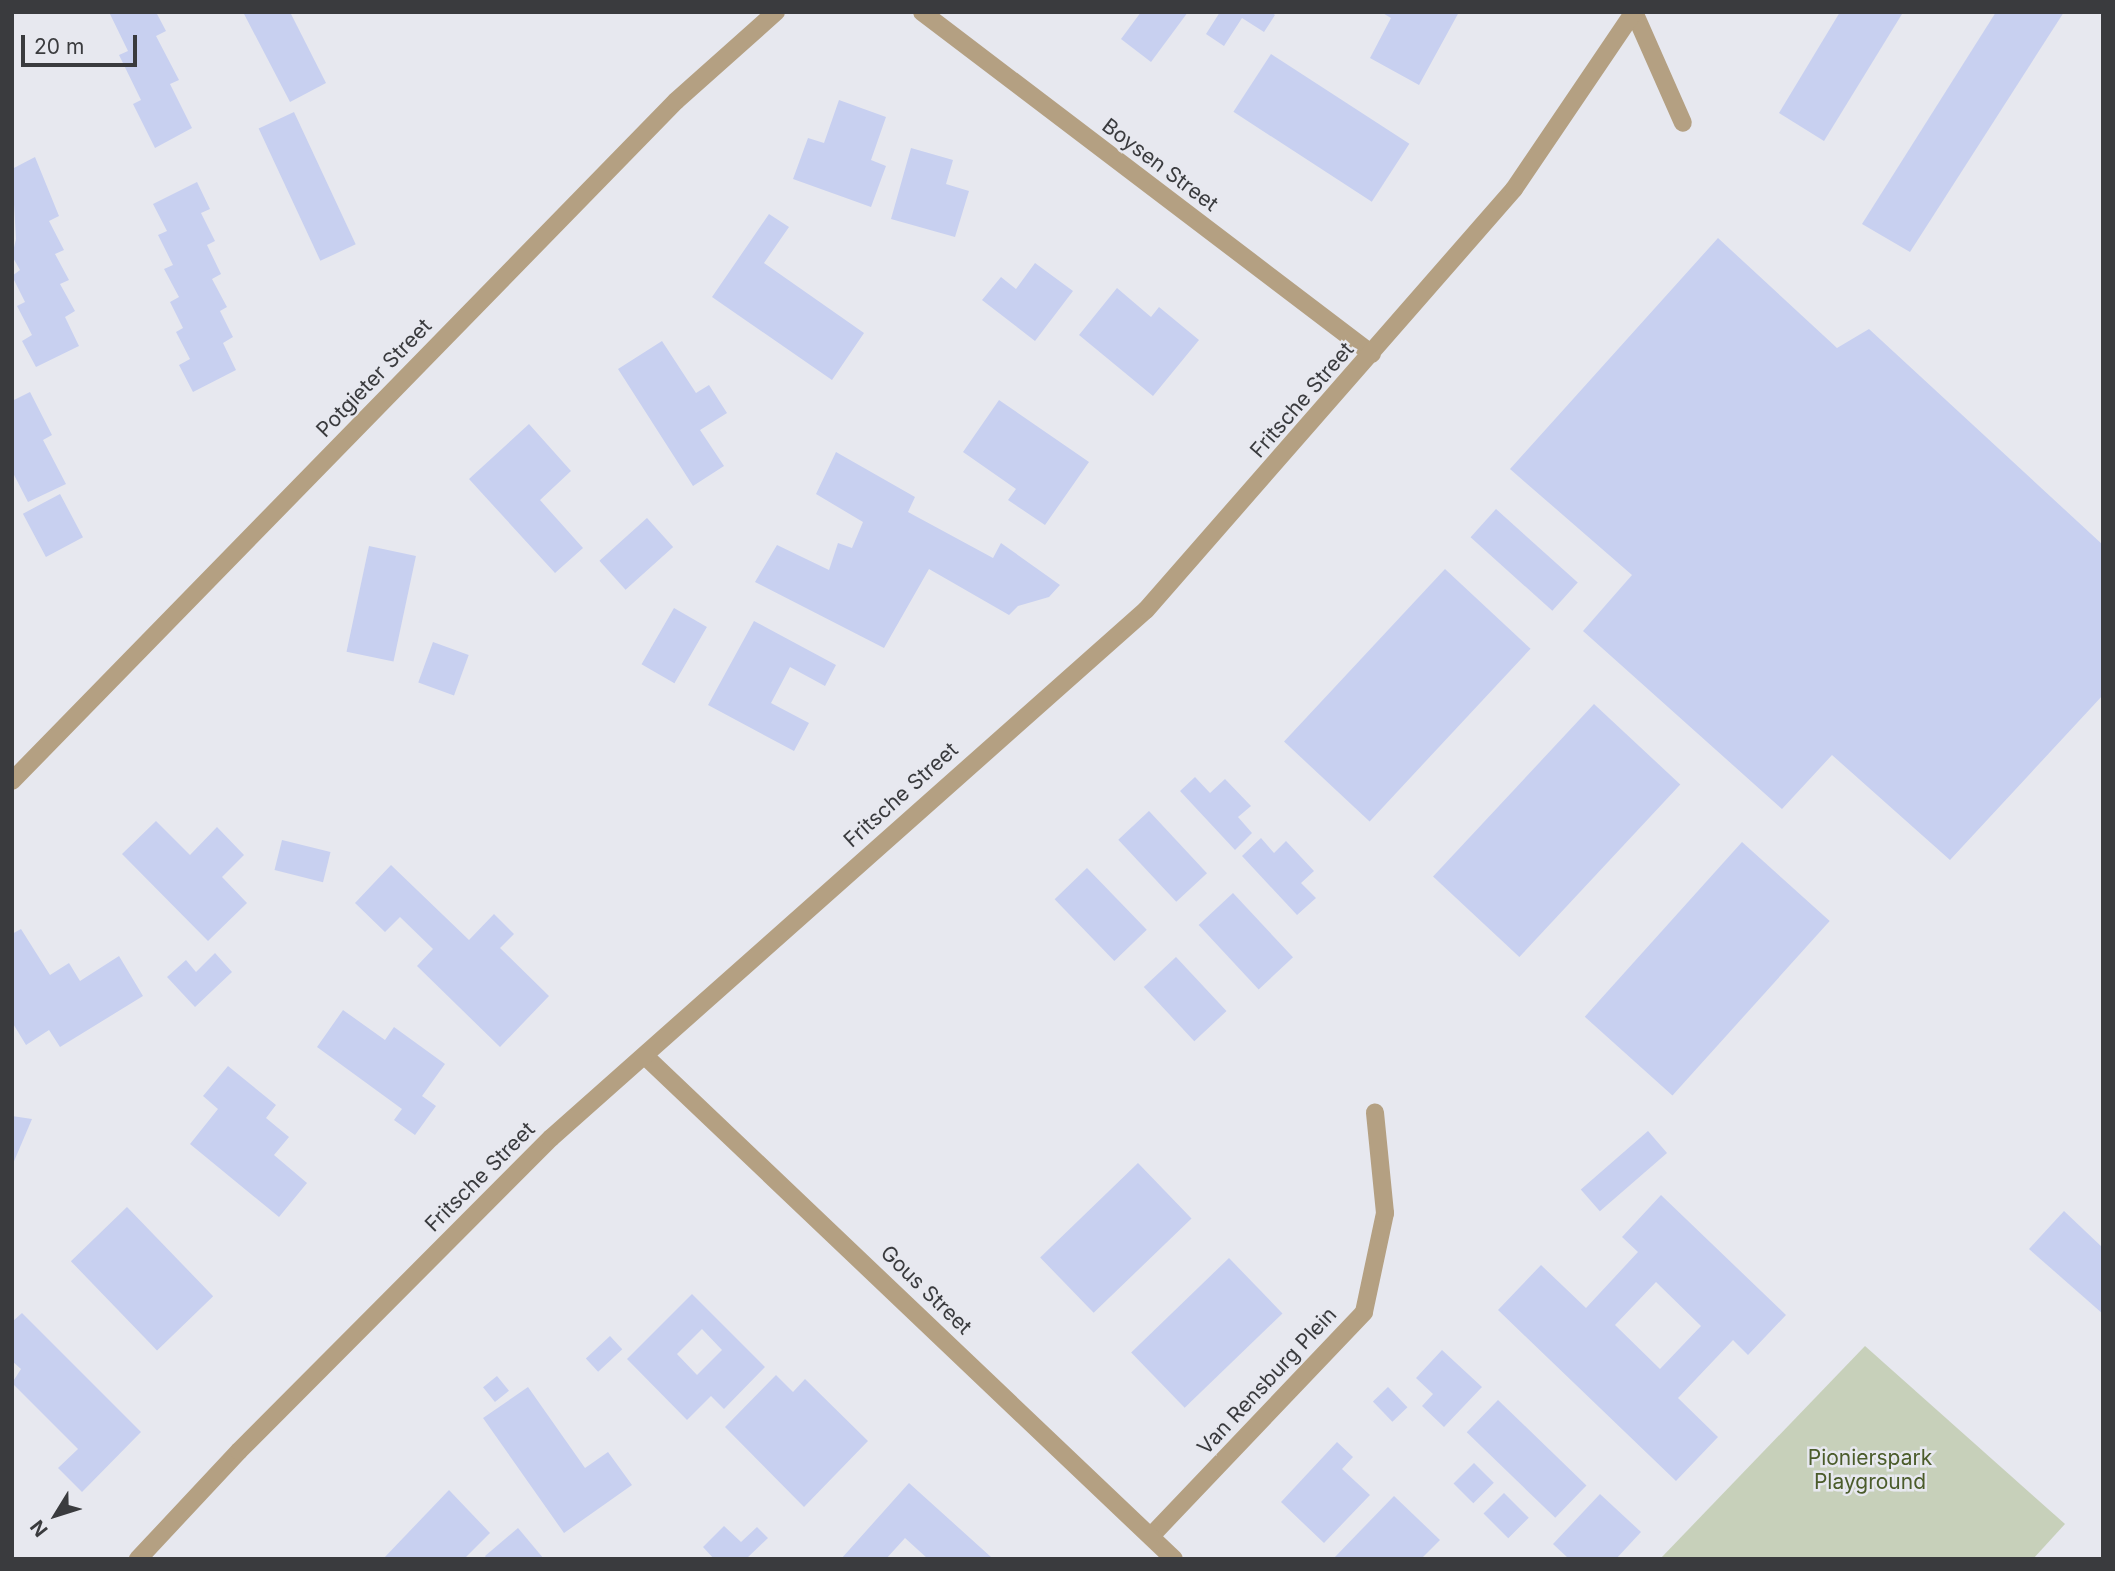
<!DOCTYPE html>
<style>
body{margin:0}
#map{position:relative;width:2115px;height:1571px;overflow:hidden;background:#e7e8ef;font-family:Inter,sans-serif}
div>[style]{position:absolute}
.green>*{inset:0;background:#c7d0ba}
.building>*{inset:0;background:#c8d0f0;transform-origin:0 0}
.service>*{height:18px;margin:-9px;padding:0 9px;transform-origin:9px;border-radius:9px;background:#b4a082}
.minor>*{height:18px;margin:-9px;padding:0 9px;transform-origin:9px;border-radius:9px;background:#b4a082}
.tertiary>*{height:18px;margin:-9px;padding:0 9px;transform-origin:9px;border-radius:9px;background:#b4a082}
span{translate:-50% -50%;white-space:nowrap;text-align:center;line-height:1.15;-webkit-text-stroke:5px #e7e8ef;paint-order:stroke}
.street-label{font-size:21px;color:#3a3b3e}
.park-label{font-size:21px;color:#4b5c2b}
.frame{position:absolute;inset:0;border:14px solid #3a3b3e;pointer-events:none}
.north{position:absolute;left:21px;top:1480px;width:70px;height:70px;-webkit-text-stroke:5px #e7e8ef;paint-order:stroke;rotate:232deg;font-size:19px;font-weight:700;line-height:28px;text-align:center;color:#3a3b3e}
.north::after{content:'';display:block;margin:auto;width:24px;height:32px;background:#3a3b3e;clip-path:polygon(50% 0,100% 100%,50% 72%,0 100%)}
.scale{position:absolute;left:21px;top:35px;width:116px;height:32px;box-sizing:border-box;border:4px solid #3a3b3e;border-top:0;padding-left:9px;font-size:21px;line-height:24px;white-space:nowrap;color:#3a3b3e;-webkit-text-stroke:5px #e7e8ef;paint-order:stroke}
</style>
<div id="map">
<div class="green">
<i style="clip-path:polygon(1865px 1346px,2065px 1524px,2033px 1559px,1660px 1559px)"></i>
</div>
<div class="building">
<i style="clip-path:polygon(109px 12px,156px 12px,166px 31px,156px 36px,179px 80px,170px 84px,192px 128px,155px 148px,133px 104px,141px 100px,119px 55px,128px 51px)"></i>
<i style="clip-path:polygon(243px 12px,290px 12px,326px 83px,290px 102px)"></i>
<i style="clip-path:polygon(1141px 12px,1188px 12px,1151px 62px,1121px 39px)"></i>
<i style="clip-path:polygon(1220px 12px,1271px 12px,1275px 15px,1264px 32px,1242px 18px,1224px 46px,1206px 34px)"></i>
<i style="clip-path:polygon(1381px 12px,1459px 12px,1419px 85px,1370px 58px,1391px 18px)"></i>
<i style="clip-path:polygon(1840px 12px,1902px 14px,1824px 141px,1779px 113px)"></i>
<i style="clip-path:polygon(1996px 12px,2064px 12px,1910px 252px,1862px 224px)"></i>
<i style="left:1271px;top:54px;width:165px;height:69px;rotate:33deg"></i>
<i style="clip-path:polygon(839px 100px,886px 117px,871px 160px,886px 166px,871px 207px,793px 179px,808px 138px,824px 143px)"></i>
<i style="left:294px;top:112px;width:146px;height:39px;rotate:65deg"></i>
<i style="clip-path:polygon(911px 148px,953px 160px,946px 184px,969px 191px,955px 237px,891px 219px)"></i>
<i style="clip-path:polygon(35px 157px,59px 216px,49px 221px,64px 250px,55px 254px,69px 280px,60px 284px,75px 311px,65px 317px,79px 346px,36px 367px,22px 341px,32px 335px,17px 306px,25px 302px,12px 276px,20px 270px,12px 256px,16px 239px,12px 169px)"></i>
<i style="clip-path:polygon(197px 182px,210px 209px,201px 213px,215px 241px,207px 245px,221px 274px,212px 279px,227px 307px,220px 311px,233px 337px,223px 343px,236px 370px,193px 392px,179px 365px,190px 359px,176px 332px,183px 328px,170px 302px,179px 297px,164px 269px,173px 265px,158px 235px,167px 231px,153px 204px)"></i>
<i style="clip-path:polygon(769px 214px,789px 227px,764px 263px,864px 333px,832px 380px,712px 297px)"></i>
<i style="clip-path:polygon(1718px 238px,1837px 348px,1869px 329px,2103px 545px,2103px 695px,1950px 860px,1832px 755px,1782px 809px,1583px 631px,1632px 575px,1510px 469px)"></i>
<i style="clip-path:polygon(1035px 263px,1073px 291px,1035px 341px,982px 300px,1001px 277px,1016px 289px)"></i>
<i style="clip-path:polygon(1117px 288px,1151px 317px,1159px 307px,1199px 340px,1153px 396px,1079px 335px)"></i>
<i style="clip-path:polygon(662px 341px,696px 393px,709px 385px,727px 413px,700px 430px,724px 466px,693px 486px,618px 369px)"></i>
<i style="clip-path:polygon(30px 392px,52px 435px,43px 440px,66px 484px,28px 502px,12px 471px,12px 401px)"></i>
<i style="clip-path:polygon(999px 400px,1089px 462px,1045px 525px,1008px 500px,1016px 489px,963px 452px)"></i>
<i style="clip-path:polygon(529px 424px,571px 471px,540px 500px,583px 548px,555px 573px,469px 479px)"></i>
<i style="clip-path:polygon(836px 452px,915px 497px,908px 512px,993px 558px,1001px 543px,1060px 585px,1049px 597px,1018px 606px,1009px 615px,929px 569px,884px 648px,755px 582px,777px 545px,829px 570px,838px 543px,852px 548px,863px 522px,816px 494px)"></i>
<i style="left:60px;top:494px;width:49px;height:42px;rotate:62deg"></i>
<i style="left:1496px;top:509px;width:110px;height:38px;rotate:42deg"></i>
<i style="left:647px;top:518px;width:39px;height:64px;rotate:48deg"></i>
<i style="left:369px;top:546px;width:48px;height:108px;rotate:12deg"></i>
<i style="left:1445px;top:569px;width:117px;height:236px;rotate:43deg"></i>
<i style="left:674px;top:608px;width:38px;height:65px;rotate:30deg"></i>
<i style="clip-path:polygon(754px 621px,836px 665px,825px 686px,790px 667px,771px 703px,809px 723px,794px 751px,708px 705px)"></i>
<i style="left:433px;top:642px;width:38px;height:43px;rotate:20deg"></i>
<i style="left:1594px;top:704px;width:118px;height:236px;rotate:43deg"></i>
<i style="clip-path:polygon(1195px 777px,1210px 793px,1225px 779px,1251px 806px,1238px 817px,1252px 833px,1235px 850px,1180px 791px)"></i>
<i style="left:1149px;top:811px;width:85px;height:42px;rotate:47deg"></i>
<i style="clip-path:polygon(156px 821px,190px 855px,217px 827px,244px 855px,222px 877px,247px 903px,208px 941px,122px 854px)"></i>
<i style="clip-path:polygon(1261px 838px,1274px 853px,1286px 841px,1314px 871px,1301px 883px,1316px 898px,1297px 915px,1242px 856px)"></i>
<i style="left:282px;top:840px;width:50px;height:31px;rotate:14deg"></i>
<i style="left:1742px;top:842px;width:118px;height:235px;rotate:42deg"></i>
<i style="clip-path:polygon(391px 865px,469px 940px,494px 914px,514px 934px,500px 948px,549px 996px,500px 1047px,417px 966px,433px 949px,400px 917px,385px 932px,355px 903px)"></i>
<i style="left:1087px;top:868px;width:86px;height:45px;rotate:46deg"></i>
<i style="left:1233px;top:893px;width:88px;height:47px;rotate:47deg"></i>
<i style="clip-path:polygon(21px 929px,50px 975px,69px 963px,80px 981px,119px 956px,143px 996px,60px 1047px,49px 1030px,26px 1045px,12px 1022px,12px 934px)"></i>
<i style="clip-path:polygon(215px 953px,232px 972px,195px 1007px,167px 977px,186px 960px,196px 972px)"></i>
<i style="left:1176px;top:957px;width:74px;height:44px;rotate:47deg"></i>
<i style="clip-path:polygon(343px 1010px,385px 1040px,394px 1027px,445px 1064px,422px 1096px,436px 1106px,415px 1135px,394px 1120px,402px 1109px,317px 1047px)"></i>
<i style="clip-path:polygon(228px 1066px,276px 1105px,266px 1118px,289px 1137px,274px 1155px,307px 1183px,279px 1217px,190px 1144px,218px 1109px,203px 1096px)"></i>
<i style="clip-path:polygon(12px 1116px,32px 1119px,12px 1166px)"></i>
<i style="left:1648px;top:1131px;width:29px;height:89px;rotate:49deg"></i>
<i style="left:1138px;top:1163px;width:77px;height:136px;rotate:46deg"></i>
<i style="clip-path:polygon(evenodd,1661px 1195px,1786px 1315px,1748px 1355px,1733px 1340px,1678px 1398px,1718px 1437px,1676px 1481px,1498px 1310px,1541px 1265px,1586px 1308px,1638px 1252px,1622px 1237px,1661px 1195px,1656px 1282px,1701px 1326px,1660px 1369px,1615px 1325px,1656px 1282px)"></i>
<i style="left:127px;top:1207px;width:124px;height:78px;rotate:46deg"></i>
<i style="clip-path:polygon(2064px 1211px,2103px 1248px,2103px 1314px,2029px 1249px)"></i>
<i style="left:1229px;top:1258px;width:77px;height:136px;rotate:46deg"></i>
<i style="clip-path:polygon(evenodd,692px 1294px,765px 1367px,724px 1409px,711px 1396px,687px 1420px,627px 1359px,692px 1294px,702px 1329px,722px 1350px,697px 1375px,677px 1354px,702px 1329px)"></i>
<i style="clip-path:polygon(22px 1313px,141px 1432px,82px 1492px,58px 1468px,78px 1449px,12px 1383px,21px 1369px,12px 1361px,12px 1322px)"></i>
<i style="left:610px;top:1336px;width:18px;height:33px;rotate:47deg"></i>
<i style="clip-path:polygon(1442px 1350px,1482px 1387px,1444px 1427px,1422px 1406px,1433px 1394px,1416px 1378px)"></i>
<i style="clip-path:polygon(776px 1375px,793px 1392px,805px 1379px,868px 1441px,804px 1507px,725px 1427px)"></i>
<i style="left:497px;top:1376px;width:19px;height:18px;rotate:51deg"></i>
<i style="clip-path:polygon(528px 1387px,585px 1468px,608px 1452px,632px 1485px,564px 1533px,483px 1418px)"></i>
<i style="left:1388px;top:1387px;width:28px;height:21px;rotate:46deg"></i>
<i style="left:1498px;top:1400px;width:123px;height:45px;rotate:44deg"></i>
<i style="clip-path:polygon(1337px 1442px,1353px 1457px,1342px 1469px,1370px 1495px,1324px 1543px,1281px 1502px)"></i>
<i style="left:1474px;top:1463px;width:28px;height:29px;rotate:45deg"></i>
<i style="clip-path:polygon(909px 1483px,991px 1557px,989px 1559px,928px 1559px,905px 1538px,886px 1559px,841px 1559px)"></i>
<i style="clip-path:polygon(449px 1490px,490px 1533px,464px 1559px,383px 1559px)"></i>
<i style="left:1504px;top:1493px;width:35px;height:29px;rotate:45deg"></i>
<i style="clip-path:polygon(1600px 1494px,1641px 1532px,1616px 1559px,1569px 1559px,1553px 1544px)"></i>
<i style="clip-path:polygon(1394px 1496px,1440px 1540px,1421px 1559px,1333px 1559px)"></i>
<i style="clip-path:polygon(724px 1526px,741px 1542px,757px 1527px,768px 1538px,746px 1559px,714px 1559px,703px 1547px)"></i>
<i style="clip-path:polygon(518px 1528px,544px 1559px,487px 1559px,485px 1556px)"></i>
</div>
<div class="service">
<i style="left:1634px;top:12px;width:121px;rotate:66.2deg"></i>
<i style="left:1151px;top:1536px;width:309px;rotate:-46.4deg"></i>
<i style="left:1364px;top:1312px;width:101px;rotate:-78deg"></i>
<i style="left:1385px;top:1213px;width:101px;rotate:-95.7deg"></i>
</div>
<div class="minor">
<i style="left:922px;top:12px;width:565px;rotate:37.23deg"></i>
<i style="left:12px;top:781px;width:950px;rotate:-45.68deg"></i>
<i style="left:676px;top:101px;width:134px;rotate:-41.7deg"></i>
<i style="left:645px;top:1056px;width:730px;rotate:43.56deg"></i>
</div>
<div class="tertiary">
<i style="left:138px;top:1559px;width:148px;rotate:-46.9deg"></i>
<i style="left:239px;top:1451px;width:442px;rotate:-45.1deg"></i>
<i style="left:551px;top:1138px;width:795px;rotate:-41.59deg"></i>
<i style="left:1146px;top:610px;width:559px;rotate:-48.84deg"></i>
<i style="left:1514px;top:189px;width:214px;rotate:-55.9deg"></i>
</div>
<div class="street-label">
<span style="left:1160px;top:165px;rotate:37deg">Boysen Street</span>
<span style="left:374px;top:378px;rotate:-46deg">Potgieter Street</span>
<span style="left:1302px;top:400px;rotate:-49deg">Fritsche Street</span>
<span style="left:901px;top:795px;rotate:-42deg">Fritsche Street</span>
<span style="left:480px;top:1177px;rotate:-45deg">Fritsche Street</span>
<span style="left:926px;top:1290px;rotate:44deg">Gous Street</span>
<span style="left:1267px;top:1381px;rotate:-47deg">Van Rensburg Plein</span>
</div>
<div class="park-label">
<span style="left:1870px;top:1470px">Pionierspark<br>Playground</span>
</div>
<div class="frame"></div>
<div class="north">N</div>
<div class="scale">20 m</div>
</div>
